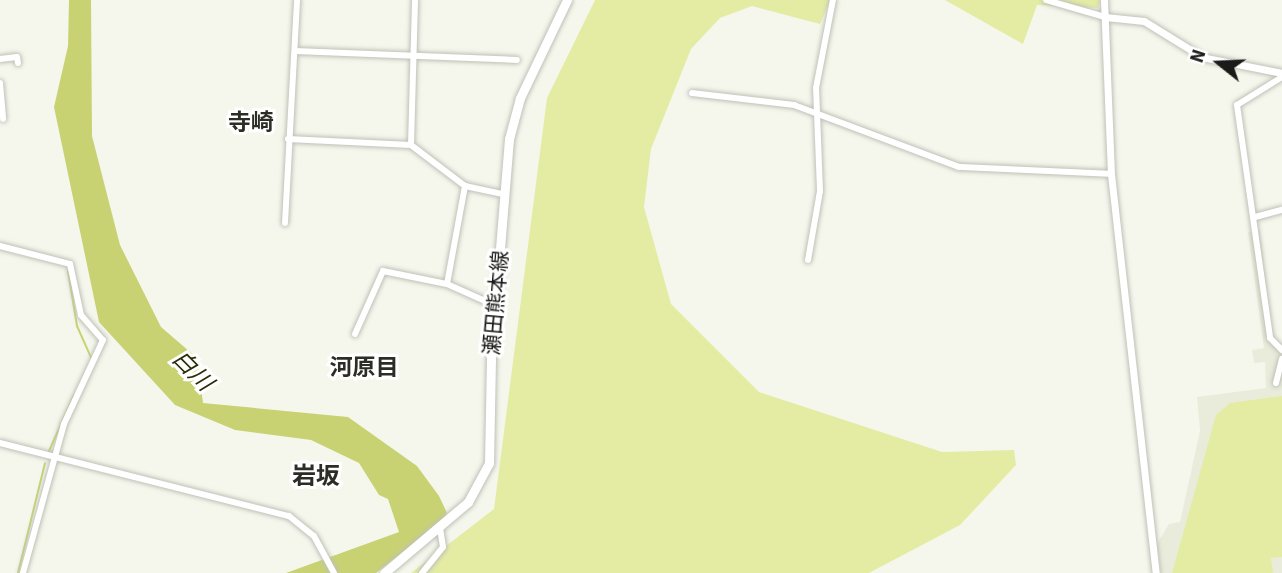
<!DOCTYPE html>
<meta charset="utf-8">
<style>
body{margin:0}
#map{position:relative;width:1282px;height:573px;overflow:hidden;background:#f5f7ed;font-family:"Source Sans 3","Noto Sans JP",sans-serif}
div>[style]{position:absolute}
.built>*{inset:0;background:#e9ecdb}
.green>*{inset:0;background:#e4eca4}
.water>*{inset:0;background:#c9d273}
.stream>*{height:2px;margin:-1px;padding:0 1px;transform-origin:1px;border-radius:1px;background:#c9d273}
.roads{filter:drop-shadow(0 0 2px #bfc1b7) drop-shadow(0 0 2px #bfc1b7)}
.minor>*{height:6px;margin:-3px;padding:0 3px;transform-origin:3px;border-radius:3px;background:#fff}
.tertiary>*{height:7px;margin:-3.5px;padding:0 3.5px;transform-origin:3.5px;border-radius:3.5px;background:#fff}
.secondary>*{height:9px;margin:-4.5px;padding:0 4.5px;transform-origin:4.5px;border-radius:4.5px;background:#fff}
span{translate:-50% -50%;white-space:nowrap;text-align:center;line-height:1.15;-webkit-text-stroke:6px #fff;paint-order:stroke}
.street-label{font-size:21px;color:#1a1b18}
.neighbourhood-label{font-size:23px;color:#2c2d26;font-weight:700}
.water-label{font-size:23px;color:#2b2e05;font-style:italic}
.quarter-label{font-size:24px;color:#2c2d26;font-weight:700}
.north{position:absolute;left:1184px;top:28px;width:70px;height:70px;-webkit-text-stroke:5px #fff;paint-order:stroke;rotate:288deg;font-size:19px;font-weight:700;line-height:28px;text-align:center;color:#1a1b18}
.north::after{content:'';display:block;margin:auto;width:24px;height:32px;background:#1a1b18;clip-path:polygon(50% 0,100% 100%,50% 72%,0 100%)}
</style>
<div id="map">
<div class="built">
<i style="clip-path:polygon(1260px 230px,1273px 339px,1282px 347px,1282px 573px,1161px 573px,1157px 544px,1169px 524px,1180px 522px,1200px 431px,1197px 397px,1266px 388px,1265px 362px,1254px 363px,1252px 350px,1264px 348px,1248px 232px)"></i>
</div>
<div class="green">
<i style="clip-path:polygon(595px 0,830px 0,820px 24px,752px 6px,720px 18px,691px 49px,651px 149px,644px 207px,671px 304px,759px 392px,942px 452px,1014px 450px,1016px 465px,960px 525px,869px 573px,411px 573px,494px 509px,547px 98px)"></i>
<i style="clip-path:polygon(945px 0,1100px 0,1098px 8px,1037px 5px,1023px 44px)"></i>
<i style="clip-path:polygon(1282px 396px,1282px 557px,1271px 558px,1273px 573px,1172px 573px,1216px 415px,1230px 403px)"></i>
</div>
<div class="water">
<i style="clip-path:polygon(69px 0,91px 0,92px 136px,120px 245px,161px 327px,197px 358px,203px 403px,348px 417px,417px 466px,439px 496px,447px 513px,441px 522px,376px 573px,286px 573px,399px 532px,388px 499px,379px 495px,359px 463px,311px 440px,235px 430px,175px 405px,99px 322px,54px 107px,68px 46px)"></i>
</div>
<div class="stream">
<i style="left:68px;top:271px;width:56px;rotate:80.7deg"></i>
<i style="left:77px;top:326px;width:36px;rotate:66deg"></i>
<i style="left:49px;top:451px;width:61px;rotate:-65.9deg"></i>
<i style="left:18px;top:573px;width:113px;rotate:-76.2deg"></i>
</div>
<div class="roads">
<div class="minor">
<i style="left:1046px;top:0;width:61px;rotate:16.1deg"></i>
<i style="left:295px;top:51px;width:222px;rotate:2.3deg"></i>
<i style="left:0;top:59px;width:17px;rotate:-7deg"></i>
<i style="left:17px;top:57px;width:6px;rotate:81deg"></i>
<i style="left:1282px;top:77px;width:53px;rotate:148.1deg"></i>
<i style="left:1237px;top:105px;width:235px;rotate:81.9deg"></i>
<i style="left:1270px;top:338px;width:17px;rotate:45deg"></i>
<i style="left:0;top:83px;width:36px;rotate:85deg"></i>
<i style="left:692px;top:93px;width:103px;rotate:6.7deg"></i>
<i style="left:794px;top:105px;width:176px;rotate:20.6deg"></i>
<i style="left:959px;top:167px;width:152px;rotate:2.6deg"></i>
<i style="left:288px;top:139px;width:123px;rotate:2.8deg"></i>
<i style="left:411px;top:145px;width:68px;rotate:37.2deg"></i>
<i style="left:465px;top:186px;width:40px;rotate:12deg"></i>
<i style="left:411px;top:145px;width:145px;rotate:-88.4deg"></i>
<i style="left:1255px;top:217px;width:28px;rotate:-15deg"></i>
<i style="left:285px;top:223px;width:223px;rotate:-86.9deg"></i>
<i style="left:0;top:246px;width:72px;rotate:14.4deg"></i>
<i style="left:70px;top:264px;width:52px;rotate:77.8deg"></i>
<i style="left:81px;top:315px;width:33px;rotate:49deg"></i>
<i style="left:103px;top:340px;width:93px;rotate:114.9deg"></i>
<i style="left:64px;top:424px;width:155px;rotate:105.4deg"></i>
<i style="left:808px;top:260px;width:70px;rotate:-80.1deg"></i>
<i style="left:820px;top:191px;width:103px;rotate:-92.2deg"></i>
<i style="left:816px;top:88px;width:90px;rotate:-79.1deg"></i>
<i style="left:447px;top:284px;width:100px;rotate:-79.6deg"></i>
<i style="left:355px;top:334px;width:69px;rotate:-66deg"></i>
<i style="left:383px;top:271px;width:65px;rotate:11.5deg"></i>
<i style="left:447px;top:284px;width:51px;rotate:24.1deg"></i>
<i style="left:1276px;top:383px;width:25px;rotate:-76deg"></i>
<i style="left:0;top:443px;width:298px;rotate:14.2deg"></i>
<i style="left:289px;top:516px;width:32px;rotate:39deg"></i>
<i style="left:314px;top:536px;width:42px;rotate:61.6deg"></i>
<i style="left:422px;top:573px;width:33px;rotate:-51deg"></i>
<i style="left:443px;top:547px;width:19px;rotate:-99deg"></i>
</div>
<div class="tertiary">
<i style="left:1104px;top:0;width:174px;rotate:87.7deg"></i>
<i style="left:1111px;top:174px;width:402px;rotate:83.6deg"></i>
<i style="left:1105px;top:17px;width:39px;rotate:6deg"></i>
<i style="left:1144px;top:21px;width:68px;rotate:31.8deg"></i>
<i style="left:1202px;top:57px;width:82px;rotate:11.3deg"></i>
</div>
<div class="secondary">
<i style="left:384px;top:573px;width:110px;rotate:-40.2deg"></i>
<i style="left:468px;top:502px;width:44px;rotate:-61.7deg"></i>
<i style="left:489px;top:463px;width:105px;rotate:-88.9deg"></i>
<i style="left:491px;top:358px;width:220px;rotate:-85.3deg"></i>
<i style="left:509px;top:139px;width:42px;rotate:-75deg"></i>
<i style="left:520px;top:98px;width:109px;rotate:-64.4deg"></i>
</div>
</div>
<div class="street-label">
<span style="left:496px;top:303px;rotate:-85deg">瀬田熊本線</span>
</div>
<div class="neighbourhood-label">
<span style="left:251px;top:123px">寺崎</span>
<span style="left:364px;top:368px">河原目</span>
</div>
<div class="water-label">
<span style="left:192px;top:371px;rotate:45deg">白川</span>
</div>
<div class="quarter-label">
<span style="left:316px;top:477px">岩坂</span>
</div>
<div class="north">N</div>
</div>
